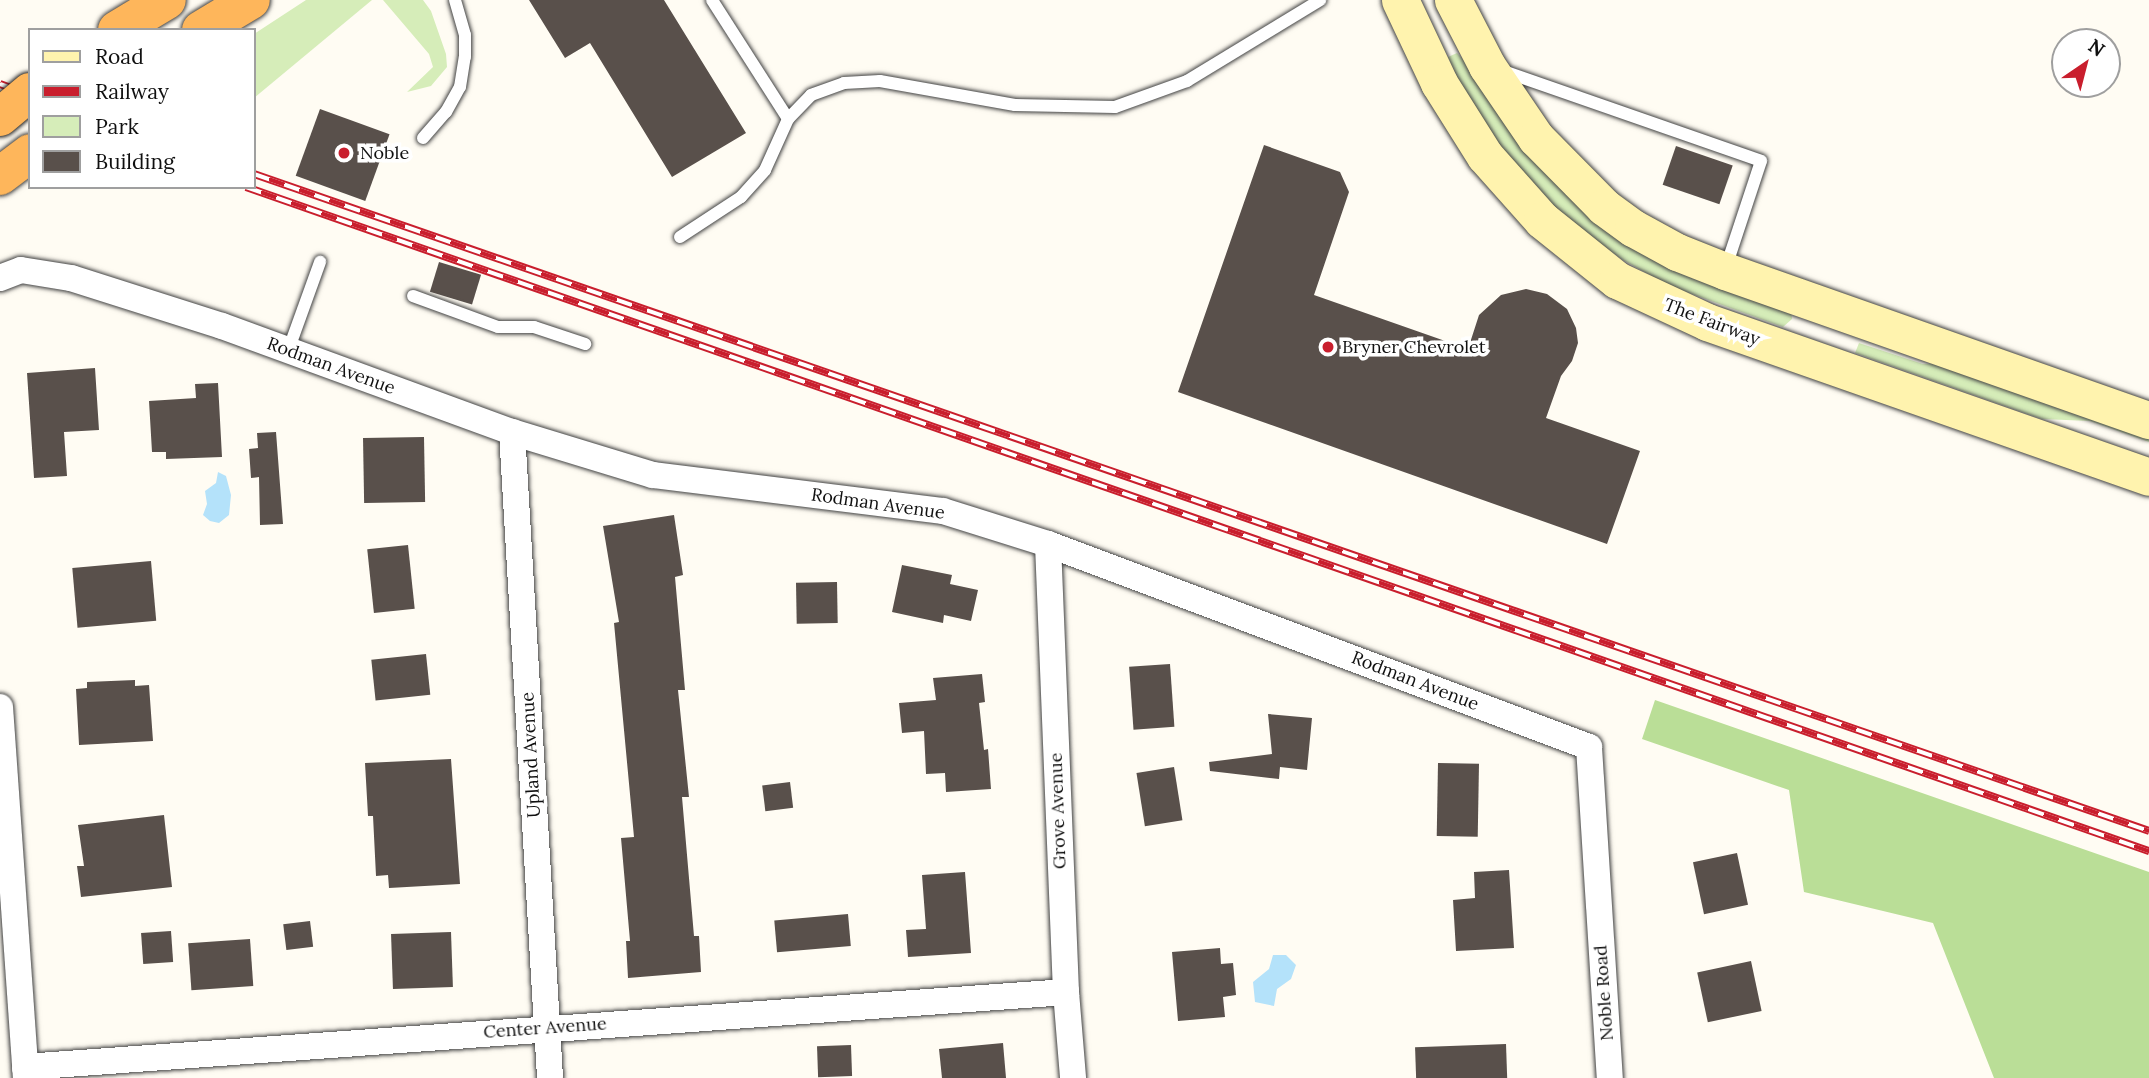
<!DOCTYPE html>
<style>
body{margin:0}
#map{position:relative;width:2149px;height:1078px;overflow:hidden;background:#fffcf3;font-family:Lora,serif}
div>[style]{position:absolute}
.green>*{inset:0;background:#d6edb9}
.forest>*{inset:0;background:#bade97}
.water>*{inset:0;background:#b4e2fa}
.building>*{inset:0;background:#59504b;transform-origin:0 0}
.roads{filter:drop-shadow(0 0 2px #434343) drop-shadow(0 0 2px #434343)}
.service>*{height:12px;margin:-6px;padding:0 6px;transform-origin:6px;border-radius:6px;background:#fff}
.minor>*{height:26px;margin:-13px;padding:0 13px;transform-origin:13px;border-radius:13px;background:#fff}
.secondary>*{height:37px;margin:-18.5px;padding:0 18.5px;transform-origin:18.5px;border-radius:18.5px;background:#fff3ae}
.trunk>*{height:38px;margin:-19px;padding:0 19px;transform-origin:19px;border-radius:19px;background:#feb65b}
.rail>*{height:8px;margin-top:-4px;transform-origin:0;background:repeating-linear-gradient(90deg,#fff 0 16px,#c91e2d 0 32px);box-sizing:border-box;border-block:2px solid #c91e2d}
.bridges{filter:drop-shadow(0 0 2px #212121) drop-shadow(0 0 2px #212121)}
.trunk-bridge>*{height:38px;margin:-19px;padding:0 19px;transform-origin:19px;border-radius:19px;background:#feb65b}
.dots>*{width:19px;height:19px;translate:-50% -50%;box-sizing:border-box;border:4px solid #fff;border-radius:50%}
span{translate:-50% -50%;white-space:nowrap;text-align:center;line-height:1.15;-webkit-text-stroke:7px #fff;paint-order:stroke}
.poi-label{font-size:18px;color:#101010}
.left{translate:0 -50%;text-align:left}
.street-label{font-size:18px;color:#101010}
.legend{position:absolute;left:28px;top:28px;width:228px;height:161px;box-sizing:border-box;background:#fff;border:2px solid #9f9f9f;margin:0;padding:9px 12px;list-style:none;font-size:21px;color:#101010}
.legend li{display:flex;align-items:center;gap:14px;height:35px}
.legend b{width:35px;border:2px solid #9f9f9f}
.north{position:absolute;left:2051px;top:28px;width:70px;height:70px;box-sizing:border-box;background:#fff;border:2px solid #9f9f9f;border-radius:50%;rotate:35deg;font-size:19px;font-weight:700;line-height:28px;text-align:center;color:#101010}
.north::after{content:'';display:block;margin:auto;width:24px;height:32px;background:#c91e2d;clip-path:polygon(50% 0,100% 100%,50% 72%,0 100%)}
</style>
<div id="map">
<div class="green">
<i style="clip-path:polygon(306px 0,372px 0,254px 98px,254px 34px)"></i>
<i style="clip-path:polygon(383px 0,423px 0,431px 11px,446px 54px,447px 67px,431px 86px,407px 92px,433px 67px,429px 54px)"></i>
<i style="clip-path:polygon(1457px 53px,1483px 79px,1528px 147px,1791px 309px,1792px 319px,1783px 327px,1670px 286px,1623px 260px,1584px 233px,1555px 209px,1497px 144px,1465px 94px,1448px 57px)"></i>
<i style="clip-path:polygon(1859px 343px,1923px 364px,1957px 362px,2149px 430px,2149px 442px,2090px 421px,2042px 419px,1855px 353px)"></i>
</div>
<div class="forest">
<i style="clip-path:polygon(1655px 700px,2149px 872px,2149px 1078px,1994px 1078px,1933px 923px,1804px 892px,1789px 790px,1642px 739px)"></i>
</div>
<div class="water">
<i style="clip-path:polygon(218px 472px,226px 476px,231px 495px,229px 515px,219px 523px,210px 521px,203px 515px,207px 504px,205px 491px,216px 483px)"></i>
<i style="clip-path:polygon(1273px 955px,1286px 955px,1296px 965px,1291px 979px,1277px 989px,1274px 1006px,1255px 1002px,1253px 982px,1269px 969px)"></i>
</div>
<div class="building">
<i style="clip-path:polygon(529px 0,664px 0,746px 133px,672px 177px,590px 43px,565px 58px)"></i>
<i style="left:320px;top:109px;width:74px;height:71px;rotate:20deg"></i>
<i style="clip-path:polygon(1264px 145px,1340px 172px,1349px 192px,1314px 295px,1468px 349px,1479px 315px,1501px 295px,1526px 289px,1547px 294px,1567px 309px,1576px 328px,1578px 343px,1572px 361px,1561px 376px,1546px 418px,1640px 451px,1607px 544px,1178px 392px)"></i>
<i style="left:1676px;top:146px;width:60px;height:41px;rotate:19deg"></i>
<i style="left:439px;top:262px;width:44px;height:31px;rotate:17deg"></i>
<i style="clip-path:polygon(95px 368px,99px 430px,64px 432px,67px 476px,34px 478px,27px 373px)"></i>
<i style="clip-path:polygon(218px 383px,222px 457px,166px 459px,166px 452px,152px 452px,149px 401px,196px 398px,195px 384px)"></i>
<i style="clip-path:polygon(276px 432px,283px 524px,260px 525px,259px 477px,251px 478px,249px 449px,258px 448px,257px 433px)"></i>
<i style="left:424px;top:437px;width:65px;height:61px;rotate:89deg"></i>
<i style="clip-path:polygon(674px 515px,683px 575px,675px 577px,685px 690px,678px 690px,689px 797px,682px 797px,694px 936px,699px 936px,701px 972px,628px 978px,626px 941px,630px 941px,621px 838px,634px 837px,614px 623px,619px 622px,603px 526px)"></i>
<i style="left:408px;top:545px;width:64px;height:41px;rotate:84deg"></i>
<i style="left:151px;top:561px;width:60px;height:79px;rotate:85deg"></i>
<i style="clip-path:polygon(902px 565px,952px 575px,950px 584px,978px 590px,971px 621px,944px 615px,943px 623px,892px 612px)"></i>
<i style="left:837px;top:582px;width:41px;height:41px;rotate:89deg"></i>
<i style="left:426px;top:654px;width:41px;height:55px;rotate:84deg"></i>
<i style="left:1170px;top:664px;width:63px;height:41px;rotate:86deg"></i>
<i style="clip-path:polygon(982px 674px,985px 702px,979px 703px,984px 750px,988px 749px,991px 789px,946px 792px,945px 773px,926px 774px,924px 731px,902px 733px,899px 703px,936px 700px,933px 678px)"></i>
<i style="clip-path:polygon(135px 680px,135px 686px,149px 685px,153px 741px,79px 745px,76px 689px,87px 688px,87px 682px)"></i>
<i style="clip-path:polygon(1268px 714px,1312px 718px,1307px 770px,1280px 767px,1279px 779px,1210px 771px,1209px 762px,1272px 754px)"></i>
<i style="clip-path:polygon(451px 759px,460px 884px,389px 888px,388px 875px,376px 876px,373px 816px,368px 816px,365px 763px)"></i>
<i style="left:1438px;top:763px;width:41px;height:73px;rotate:1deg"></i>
<i style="left:1174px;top:767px;width:54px;height:38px;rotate:81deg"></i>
<i style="left:790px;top:782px;width:26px;height:28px;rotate:83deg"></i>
<i style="clip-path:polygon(164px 815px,172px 887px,81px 897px,77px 866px,84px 866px,78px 825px)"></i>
<i style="left:1737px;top:853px;width:53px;height:45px;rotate:78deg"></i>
<i style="clip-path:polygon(1509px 870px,1514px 948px,1456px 951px,1453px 900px,1475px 898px,1474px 872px)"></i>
<i style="clip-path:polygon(965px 872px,971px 953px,908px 957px,906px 930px,926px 929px,922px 875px)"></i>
<i style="left:848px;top:914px;width:32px;height:74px;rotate:85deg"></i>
<i style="left:310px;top:921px;width:26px;height:27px;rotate:83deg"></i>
<i style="left:171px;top:931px;width:31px;height:30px;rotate:86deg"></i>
<i style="left:451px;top:932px;width:55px;height:60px;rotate:88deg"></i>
<i style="left:250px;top:939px;width:47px;height:62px;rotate:86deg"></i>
<i style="clip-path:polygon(1220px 948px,1221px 964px,1233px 963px,1236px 995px,1223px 997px,1225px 1017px,1178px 1021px,1172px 952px)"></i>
<i style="left:1751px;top:961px;width:51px;height:55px;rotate:78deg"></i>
<i style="clip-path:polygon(1003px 1043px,1006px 1078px,942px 1078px,939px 1049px)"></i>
<i style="left:1506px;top:1044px;width:34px;height:91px;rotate:88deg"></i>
<i style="left:851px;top:1045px;width:31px;height:34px;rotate:88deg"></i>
</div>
<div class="roads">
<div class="service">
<i style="left:712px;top:0;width:141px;rotate:57.4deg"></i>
<i style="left:1503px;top:71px;width:273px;rotate:19.2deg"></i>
<i style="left:1761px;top:161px;width:112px;rotate:108.3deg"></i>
<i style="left:423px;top:138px;width:35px;rotate:-49deg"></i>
<i style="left:446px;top:112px;width:29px;rotate:-61deg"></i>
<i style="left:460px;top:87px;width:30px;rotate:-81deg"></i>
<i style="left:465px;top:57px;width:22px;rotate:-90deg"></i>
<i style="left:465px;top:35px;width:36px;rotate:-106deg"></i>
<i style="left:680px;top:237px;width:73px;rotate:-33.3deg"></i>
<i style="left:741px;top:197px;width:36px;rotate:-48deg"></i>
<i style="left:765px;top:170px;width:56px;rotate:-65.7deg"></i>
<i style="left:788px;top:119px;width:33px;rotate:-46deg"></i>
<i style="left:811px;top:95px;width:35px;rotate:-20deg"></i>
<i style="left:844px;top:83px;width:36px;rotate:-3deg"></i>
<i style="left:880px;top:81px;width:137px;rotate:10.1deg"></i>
<i style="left:1015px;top:105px;width:100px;rotate:1.1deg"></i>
<i style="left:1115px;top:107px;width:77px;rotate:-19.9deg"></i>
<i style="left:1187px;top:81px;width:156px;rotate:-31.3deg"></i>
<i style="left:413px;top:296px;width:90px;rotate:20deg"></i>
<i style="left:498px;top:327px;width:36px"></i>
<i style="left:534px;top:327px;width:54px;rotate:18.4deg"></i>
<i style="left:288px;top:351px;width:95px;rotate:-70.2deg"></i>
</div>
<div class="minor">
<i style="left:0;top:278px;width:22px;rotate:-21deg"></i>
<i style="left:21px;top:270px;width:51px;rotate:9.1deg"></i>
<i style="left:71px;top:278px;width:158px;rotate:17.6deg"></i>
<i style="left:222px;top:326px;width:309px;rotate:20.1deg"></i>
<i style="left:512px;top:432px;width:147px;rotate:17deg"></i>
<i style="left:653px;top:475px;width:292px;rotate:7.1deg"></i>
<i style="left:943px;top:511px;width:110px;rotate:17.4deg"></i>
<i style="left:1048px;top:544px;width:578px;rotate:20.57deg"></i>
<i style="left:1589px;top:747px;width:332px;rotate:86.4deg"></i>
<i style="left:512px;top:432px;width:647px;rotate:86.63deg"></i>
<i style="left:1048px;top:544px;width:448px;rotate:87.7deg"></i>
<i style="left:1066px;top:992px;width:86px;rotate:85.3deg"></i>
<i style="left:0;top:707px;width:372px;rotate:86deg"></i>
<i style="left:25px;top:1067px;width:1044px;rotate:-4.12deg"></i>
</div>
<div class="secondary">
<i style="left:1400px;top:0;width:92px;rotate:64.8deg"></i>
<i style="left:1439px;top:83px;width:86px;rotate:57.8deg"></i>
<i style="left:1485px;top:156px;width:86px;rotate:48.3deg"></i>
<i style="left:1542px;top:220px;width:96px;rotate:38.7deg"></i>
<i style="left:1617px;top:280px;width:99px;rotate:25deg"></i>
<i style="left:1707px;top:322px;width:468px;rotate:19.3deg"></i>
<i style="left:1453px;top:0;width:74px;rotate:62.7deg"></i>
<i style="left:1487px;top:66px;width:87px;rotate:55.8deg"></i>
<i style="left:1536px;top:138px;width:97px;rotate:45.4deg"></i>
<i style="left:1604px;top:207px;width:36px;rotate:36deg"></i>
<i style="left:1633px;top:228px;width:50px;rotate:28.6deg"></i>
<i style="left:1677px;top:252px;width:52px;rotate:21.6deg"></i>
<i style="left:1725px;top:271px;width:449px;rotate:19.4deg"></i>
</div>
<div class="trunk">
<i style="left:117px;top:30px;width:58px;rotate:-31deg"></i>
<i style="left:201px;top:30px;width:58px;rotate:-31deg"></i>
<i style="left:0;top:176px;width:38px;rotate:-37deg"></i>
</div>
</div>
<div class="rail">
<i style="left:0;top:84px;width:32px;rotate:20deg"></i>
<i style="left:0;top:103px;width:32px;rotate:18deg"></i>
<i style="left:254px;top:174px;width:2006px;rotate:19.12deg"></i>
<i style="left:246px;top:187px;width:2016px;rotate:19.24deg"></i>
</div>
<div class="bridges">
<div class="trunk-bridge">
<i style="left:0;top:117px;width:39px;rotate:-40deg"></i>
</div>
</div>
<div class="dots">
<i style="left:344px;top:153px;background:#c91e2d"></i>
<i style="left:1328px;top:347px;background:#c91e2d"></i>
</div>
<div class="poi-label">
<span class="left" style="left:360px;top:153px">Noble</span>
<span class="left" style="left:1342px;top:347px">Bryner Chevrolet</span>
</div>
<div class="street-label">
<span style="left:1712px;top:322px;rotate:21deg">The Fairway</span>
<span style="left:331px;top:366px;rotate:20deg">Rodman Avenue</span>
<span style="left:878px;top:504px;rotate:8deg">Rodman Avenue</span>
<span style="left:1415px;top:681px;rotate:21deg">Rodman Avenue</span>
<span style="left:531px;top:755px;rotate:-93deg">Upland Avenue</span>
<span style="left:1058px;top:811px;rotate:-92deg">Grove Avenue</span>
<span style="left:1604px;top:993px;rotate:-94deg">Noble Road</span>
<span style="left:545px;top:1028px;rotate:-4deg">Center Avenue</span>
</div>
<ul class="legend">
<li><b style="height:9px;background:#fff3ae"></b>Road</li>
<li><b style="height:9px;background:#c91e2d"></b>Railway</li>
<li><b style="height:19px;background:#d6edb9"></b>Park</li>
<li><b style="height:19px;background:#59504b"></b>Building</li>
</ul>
<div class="north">N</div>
</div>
